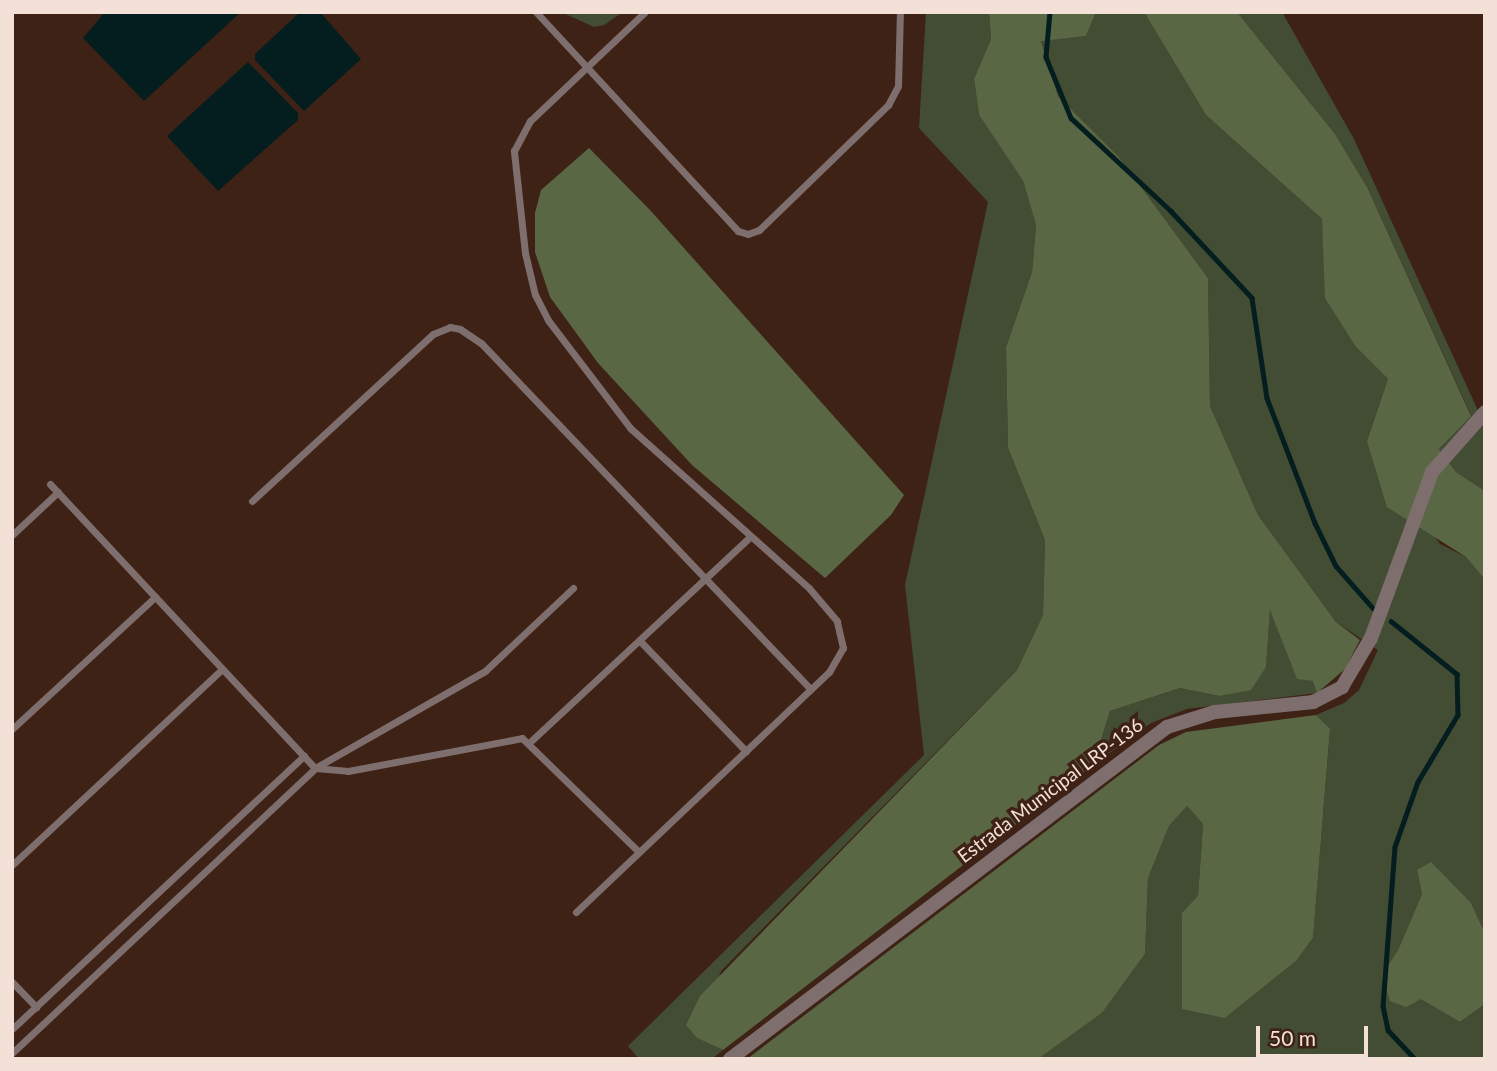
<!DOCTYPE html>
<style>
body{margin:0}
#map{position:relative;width:1497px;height:1071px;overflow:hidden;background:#3d2215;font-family:Lato,sans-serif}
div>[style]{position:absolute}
.green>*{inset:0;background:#434d34}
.forest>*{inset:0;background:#5a6745}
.water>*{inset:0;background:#041e1f}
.stream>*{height:4.5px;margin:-2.25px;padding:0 2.25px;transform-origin:2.25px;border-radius:2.25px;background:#041e1f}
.lane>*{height:7px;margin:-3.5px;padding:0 3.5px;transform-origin:3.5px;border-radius:3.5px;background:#7f6e6e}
.street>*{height:14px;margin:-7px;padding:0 7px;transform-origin:7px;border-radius:7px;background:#7f6e6e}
span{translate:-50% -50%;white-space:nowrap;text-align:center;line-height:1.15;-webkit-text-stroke:7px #3d2215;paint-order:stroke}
.street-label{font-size:19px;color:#f3e1d8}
.frame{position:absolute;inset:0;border:14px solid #f3e1d8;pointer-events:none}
.scale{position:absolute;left:1256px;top:1026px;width:112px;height:32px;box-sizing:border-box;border:4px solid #f3e1d8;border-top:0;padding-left:9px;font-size:21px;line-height:24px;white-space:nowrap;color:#f3e1d8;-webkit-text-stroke:5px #3d2215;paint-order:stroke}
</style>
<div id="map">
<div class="green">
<i style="clip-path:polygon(561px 12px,623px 12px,604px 25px,594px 27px)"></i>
<i style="clip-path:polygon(926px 12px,989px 12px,991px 39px,974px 79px,979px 115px,1023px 181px,1036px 225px,1032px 272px,1006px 347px,1008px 448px,1045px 540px,1043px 615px,1017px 670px,721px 971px,697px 1038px,723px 1050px,712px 1059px,639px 1059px,628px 1046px,924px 755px,905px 585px,988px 202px,919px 128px)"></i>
<i style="clip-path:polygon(1096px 12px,1144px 12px,1206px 115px,1322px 219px,1325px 257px,1356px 347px,1388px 379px,1367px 441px,1440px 544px,1466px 557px,1485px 580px,1485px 933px,1471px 903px,1417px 870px,1422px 894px,1398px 950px,1382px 975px,1460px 1022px,1485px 1004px,1485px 1059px,1038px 1059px,1102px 1013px,1145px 954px,1148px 878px,1169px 826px,1187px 806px,1203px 824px,1198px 896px,1225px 1018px,1296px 961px,1313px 938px,1330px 730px,1316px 715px,1344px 703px,1359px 690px,1378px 650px,1336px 622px,1258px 515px,1210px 406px,1208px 278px,1119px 157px,1058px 96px,1041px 40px,1086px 36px)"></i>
<i style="clip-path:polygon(1237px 12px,1282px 12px,1354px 139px,1485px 426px,1485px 491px,1456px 472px,1439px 449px,1471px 415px,1367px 187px,1335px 134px)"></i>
<i style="clip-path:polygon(1270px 608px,1297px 678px,1314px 681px,1317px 693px,1187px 709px,1151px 723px,1093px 765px,1110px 711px,1180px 688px,1219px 696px,1266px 667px)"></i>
</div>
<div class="forest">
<i style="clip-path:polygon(989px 12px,1096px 12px,1086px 36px,1041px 41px,1058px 96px,1119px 157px,1208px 278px,1210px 406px,1258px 515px,1336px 622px,1360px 640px,1345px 669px,1317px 693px,1313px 681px,1297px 679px,1270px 610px,1266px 667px,1251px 690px,1219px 696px,1180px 688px,1110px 711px,1093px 765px,723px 1050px,697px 1038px,686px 1025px,700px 996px,1017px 670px,1043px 615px,1045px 540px,1008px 448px,1006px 347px,1032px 272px,1036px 225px,1023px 181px,979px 115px,974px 79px,991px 39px)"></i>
<i style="clip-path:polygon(1144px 12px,1237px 12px,1335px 134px,1367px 187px,1471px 416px,1439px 449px,1456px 472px,1485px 491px,1485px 580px,1466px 557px,1387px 507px,1367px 441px,1388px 379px,1356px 347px,1325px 298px,1322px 219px,1206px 115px)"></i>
<i style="clip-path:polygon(589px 148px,650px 210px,904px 495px,891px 515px,825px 578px,692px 465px,598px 363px,550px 297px,535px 252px,535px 213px,541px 190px)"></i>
<i style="clip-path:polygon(1316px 715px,1330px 729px,1313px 938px,1296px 961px,1225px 1018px,1182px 1009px,1182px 913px,1198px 896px,1203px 824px,1187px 806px,1169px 826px,1148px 878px,1145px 954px,1102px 1013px,1038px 1059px,747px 1059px,1159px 745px,1186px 732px)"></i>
<i style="clip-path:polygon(1431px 862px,1471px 903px,1485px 933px,1485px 1004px,1460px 1022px,1421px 999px,1406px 1007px,1390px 1001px,1382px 975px,1398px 950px,1422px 894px,1417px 870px)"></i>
</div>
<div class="water">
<i style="clip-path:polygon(105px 12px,241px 12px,144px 101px,83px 38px)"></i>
<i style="clip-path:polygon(300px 12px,320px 12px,361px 59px,304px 111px,255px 60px,255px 54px)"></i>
<i style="clip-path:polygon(248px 62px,298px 113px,298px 120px,218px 191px,167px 136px)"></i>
</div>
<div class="stream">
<i style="left:1050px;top:12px;width:45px;rotate:95.1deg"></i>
<i style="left:1046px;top:57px;width:66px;rotate:67.7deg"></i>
<i style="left:1071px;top:118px;width:137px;rotate:42.9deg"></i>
<i style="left:1171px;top:211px;width:119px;rotate:47deg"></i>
<i style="left:1252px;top:298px;width:101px;rotate:81.5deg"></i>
<i style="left:1267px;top:398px;width:134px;rotate:69deg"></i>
<i style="left:1315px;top:523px;width:48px;rotate:64deg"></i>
<i style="left:1336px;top:566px;width:56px;rotate:48.6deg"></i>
<i style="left:1391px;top:621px;width:85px;rotate:38.8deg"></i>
<i style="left:1457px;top:674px;width:41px;rotate:88.6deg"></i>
<i style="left:1458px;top:715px;width:78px;rotate:120.8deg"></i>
<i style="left:1418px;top:782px;width:69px;rotate:109.5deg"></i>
<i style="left:1395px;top:847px;width:159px;rotate:94.3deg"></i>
<i style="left:1383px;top:1006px;width:25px;rotate:78deg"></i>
<i style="left:1388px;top:1030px;width:40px;rotate:47deg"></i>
</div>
<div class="lane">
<i style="left:536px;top:12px;width:298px;rotate:47.3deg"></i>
<i style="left:738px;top:231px;width:10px;rotate:17deg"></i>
<i style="left:748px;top:234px;width:12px;rotate:-20deg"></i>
<i style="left:759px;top:230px;width:180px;rotate:-44.1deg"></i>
<i style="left:888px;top:105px;width:21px;rotate:-62deg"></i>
<i style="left:898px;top:86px;width:74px;rotate:-88.5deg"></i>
<i style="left:50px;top:484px;width:388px;rotate:47deg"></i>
<i style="left:315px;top:768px;width:33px;rotate:5deg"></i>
<i style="left:348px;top:771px;width:177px;rotate:-10.7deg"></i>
<i style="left:522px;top:738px;width:163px;rotate:44.3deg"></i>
<i style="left:252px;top:501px;width:246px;rotate:-42.7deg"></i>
<i style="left:433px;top:334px;width:18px;rotate:-22deg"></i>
<i style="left:450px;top:327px;width:10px;rotate:11deg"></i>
<i style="left:460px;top:329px;width:25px;rotate:34deg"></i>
<i style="left:481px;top:343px;width:478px;rotate:46.4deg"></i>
<i style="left:12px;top:535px;width:63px;rotate:-43.1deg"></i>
<i style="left:640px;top:641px;width:153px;rotate:46.1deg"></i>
<i style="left:12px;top:729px;width:195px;rotate:-42.7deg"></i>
<i style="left:531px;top:741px;width:299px;rotate:-43deg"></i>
<i style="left:12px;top:865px;width:287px;rotate:-43deg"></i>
<i style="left:576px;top:912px;width:349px;rotate:-43.5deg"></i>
<i style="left:829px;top:672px;width:28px;rotate:-60deg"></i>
<i style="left:843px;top:648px;width:28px;rotate:-103deg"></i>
<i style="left:837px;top:621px;width:43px;rotate:-130.3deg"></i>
<i style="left:809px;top:588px;width:239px;rotate:-138.2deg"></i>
<i style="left:631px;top:429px;width:137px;rotate:-127.3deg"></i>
<i style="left:548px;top:320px;width:28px;rotate:-117deg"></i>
<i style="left:535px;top:295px;width:43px;rotate:-103.4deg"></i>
<i style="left:525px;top:253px;width:103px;rotate:-96.2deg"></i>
<i style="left:514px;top:151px;width:34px;rotate:-62deg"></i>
<i style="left:530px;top:121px;width:158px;rotate:-43.5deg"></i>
<i style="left:12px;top:982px;width:35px;rotate:46deg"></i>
<i style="left:12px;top:1029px;width:400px;rotate:-43.1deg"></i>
<i style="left:12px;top:1053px;width:416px;rotate:-43.2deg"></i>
<i style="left:315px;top:768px;width:196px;rotate:-29.7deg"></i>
<i style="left:485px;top:671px;width:121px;rotate:-43.3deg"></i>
</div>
<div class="street">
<i style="left:730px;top:1059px;width:549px;rotate:-37.22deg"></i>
<i style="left:1167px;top:727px;width:50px;rotate:-17.4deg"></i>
<i style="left:1215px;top:712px;width:99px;rotate:-5.8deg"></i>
<i style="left:1313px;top:702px;width:33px;rotate:-27deg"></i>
<i style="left:1342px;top:687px;width:57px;rotate:-59.4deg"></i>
<i style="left:1371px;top:638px;width:177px;rotate:-69.8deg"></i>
<i style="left:1432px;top:472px;width:80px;rotate:-48.5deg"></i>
</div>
<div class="street-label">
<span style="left:1050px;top:790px;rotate:-37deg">Estrada Municipal LRP-136</span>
</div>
<div class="frame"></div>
<div class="scale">50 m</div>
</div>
